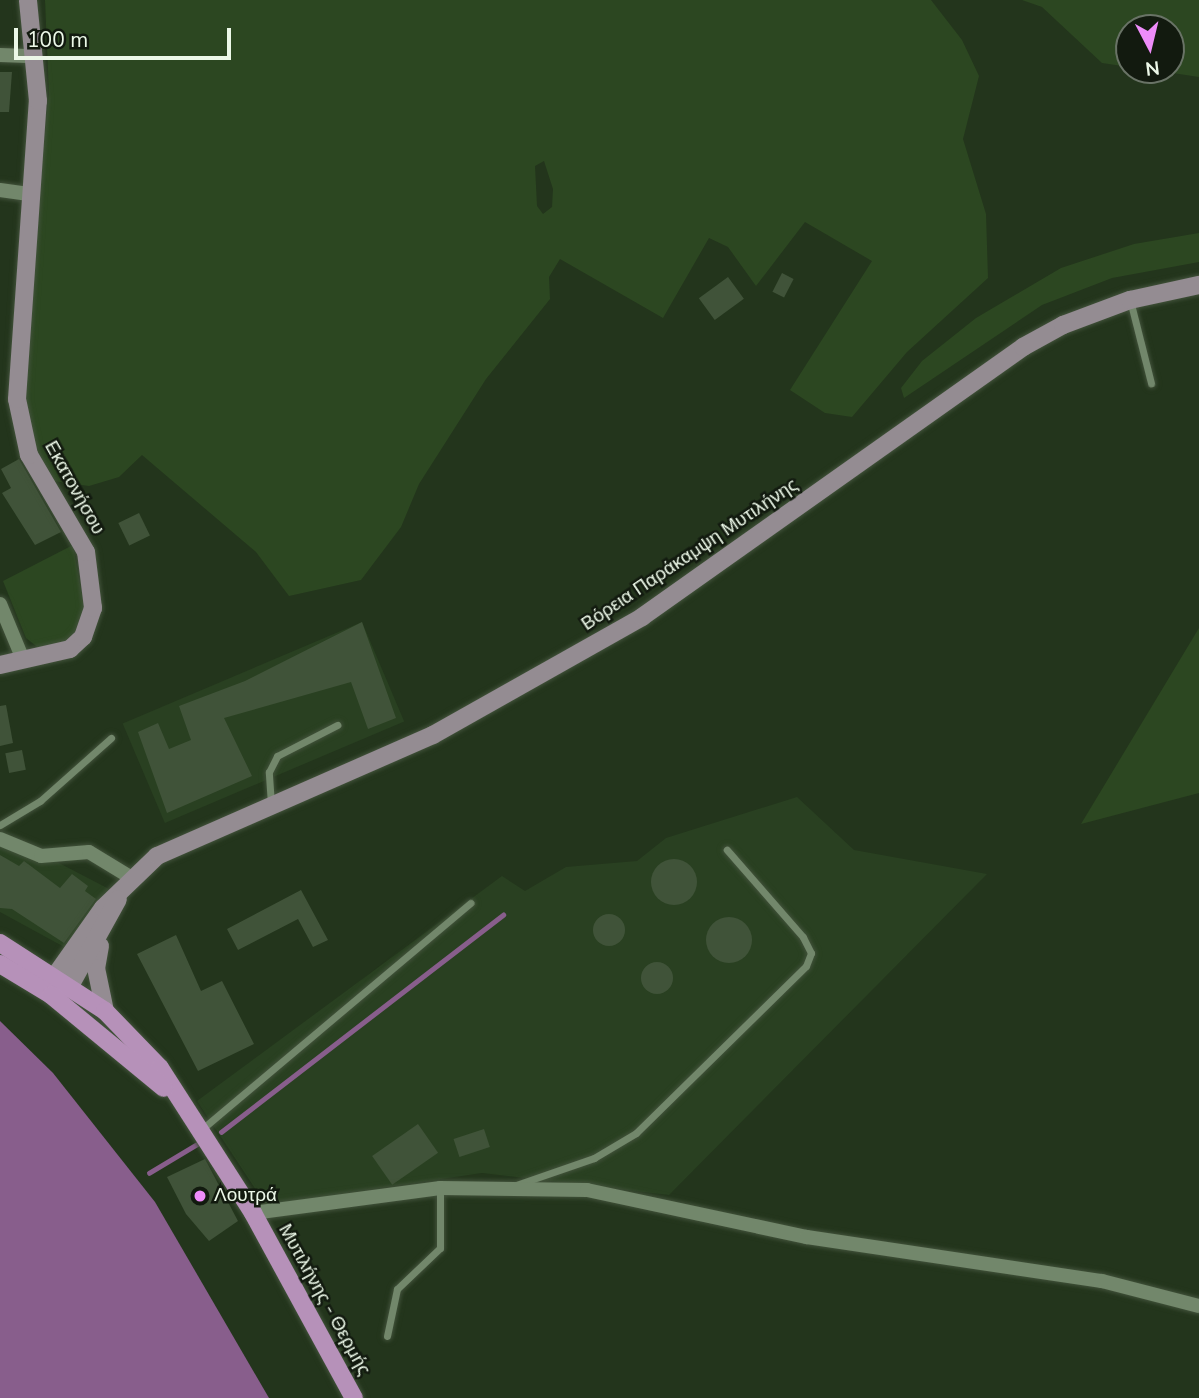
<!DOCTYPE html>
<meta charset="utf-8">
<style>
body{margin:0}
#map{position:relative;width:1199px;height:1398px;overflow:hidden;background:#23351c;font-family:"Nunito Sans",sans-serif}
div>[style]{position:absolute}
.built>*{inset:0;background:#294021;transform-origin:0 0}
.green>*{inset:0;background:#2c4721}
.water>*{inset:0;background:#885e8c}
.stream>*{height:4.5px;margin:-2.25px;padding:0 2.25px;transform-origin:2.25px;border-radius:2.25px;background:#885e8c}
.building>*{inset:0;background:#405339;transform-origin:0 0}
.round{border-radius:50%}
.roads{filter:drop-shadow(0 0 2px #42523b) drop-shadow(0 0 2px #42523b)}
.lane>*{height:7px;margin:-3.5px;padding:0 3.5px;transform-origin:3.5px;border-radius:3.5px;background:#72876b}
.street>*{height:14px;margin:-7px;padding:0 7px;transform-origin:7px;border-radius:7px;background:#72876b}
.secondary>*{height:18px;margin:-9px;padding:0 9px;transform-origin:9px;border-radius:9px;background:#948c92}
.primary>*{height:18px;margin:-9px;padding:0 9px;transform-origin:9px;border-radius:9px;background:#b691b9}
.dots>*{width:19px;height:19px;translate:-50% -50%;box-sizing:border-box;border:4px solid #121a0f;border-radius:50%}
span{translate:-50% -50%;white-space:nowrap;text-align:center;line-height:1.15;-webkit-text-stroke:5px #121a0f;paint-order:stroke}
.street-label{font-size:19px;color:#ecf8e8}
.poi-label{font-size:19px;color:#ecf8e8}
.left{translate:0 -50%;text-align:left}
.north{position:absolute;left:1115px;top:14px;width:70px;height:70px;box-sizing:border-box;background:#121a0f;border:2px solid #697366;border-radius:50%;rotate:173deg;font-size:19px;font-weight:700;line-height:28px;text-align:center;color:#ecf8e8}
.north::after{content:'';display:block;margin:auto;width:24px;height:32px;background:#ee8cf9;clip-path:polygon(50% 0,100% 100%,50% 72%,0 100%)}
.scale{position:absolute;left:14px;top:28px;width:217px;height:32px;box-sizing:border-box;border:4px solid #ecf8e8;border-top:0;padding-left:9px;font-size:21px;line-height:24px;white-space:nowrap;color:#ecf8e8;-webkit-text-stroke:5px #121a0f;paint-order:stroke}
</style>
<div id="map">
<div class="built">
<i style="left:362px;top:622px;width:108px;height:260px;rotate:67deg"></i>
<i style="clip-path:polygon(797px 797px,854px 850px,987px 874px,669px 1195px,482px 1173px,266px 1205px,197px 1101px,502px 876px,525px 891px,566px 867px,637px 861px,666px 838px)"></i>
<i style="clip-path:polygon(0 845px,59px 863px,111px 890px,66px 948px,0 912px)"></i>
</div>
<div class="green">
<i style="clip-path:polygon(evenodd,45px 0,931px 0,962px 40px,979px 76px,963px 139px,986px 214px,988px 278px,907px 352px,852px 417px,825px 413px,790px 390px,872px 261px,805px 222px,756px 286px,728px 247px,709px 238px,663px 318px,560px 259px,549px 277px,550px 299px,486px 379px,419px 484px,401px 527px,361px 580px,289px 596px,256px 552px,142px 455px,119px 477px,89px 486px,53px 481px,34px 448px,22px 375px,49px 94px,45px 0,544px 161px,553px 189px,552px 207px,543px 214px,537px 206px,535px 166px,544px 161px)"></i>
<i style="clip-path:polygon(1022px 0,1199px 0,1199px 77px,1153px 70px,1171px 70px,1171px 28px,1129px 28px,1129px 67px,1102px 63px,1042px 7px)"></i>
<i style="clip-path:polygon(1199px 233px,1199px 262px,1112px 278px,1042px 305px,904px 398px,901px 388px,922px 361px,976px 318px,1061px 268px,1134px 244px)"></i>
<i style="clip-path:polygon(73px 545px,85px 614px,76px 640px,45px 653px,26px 638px,3px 581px)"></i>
<i style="clip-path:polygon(1199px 628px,1199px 793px,1081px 824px)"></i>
</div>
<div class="water">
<i style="clip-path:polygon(0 1021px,53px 1073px,155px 1202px,269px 1398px,0 1398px)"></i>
</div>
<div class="stream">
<i style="left:221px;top:1132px;width:356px;rotate:-37.6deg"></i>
<i style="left:149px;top:1173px;width:56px;rotate:-31.1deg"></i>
</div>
<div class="building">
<i style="clip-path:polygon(0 72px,12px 72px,9px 112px,0 112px)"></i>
<i style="left:782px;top:273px;width:13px;height:21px;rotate:27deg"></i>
<i style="left:728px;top:277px;width:27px;height:36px;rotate:54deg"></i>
<i style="clip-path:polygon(19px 459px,61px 532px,35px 545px,2px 493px,11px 488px,1px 469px)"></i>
<i style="left:139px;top:513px;width:25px;height:23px;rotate:64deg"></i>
<i style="clip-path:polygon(362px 622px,396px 718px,368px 729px,351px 682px,224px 718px,252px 776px,167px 813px,138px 732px,158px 723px,169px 749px,191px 740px,179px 706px,245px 681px)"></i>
<i style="clip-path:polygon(6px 705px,13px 743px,0 746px,0 706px)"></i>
<i style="left:22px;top:750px;width:20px;height:17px;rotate:79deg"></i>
<i style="clip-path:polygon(0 855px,19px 866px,24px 861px,60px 888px,72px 874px,88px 886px,85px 891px,96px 899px,64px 943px,12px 909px,0 908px)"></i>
<i class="round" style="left:651px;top:859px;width:46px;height:46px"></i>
<i style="clip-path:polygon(301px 890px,328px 940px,313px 947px,298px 919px,238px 950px,227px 929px)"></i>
<i class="round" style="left:593px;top:914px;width:32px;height:32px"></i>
<i class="round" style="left:706px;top:917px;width:46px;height:46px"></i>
<i style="clip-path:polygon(176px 935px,201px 991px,222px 981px,254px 1044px,198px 1071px,137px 954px)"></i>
<i class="round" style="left:641px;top:962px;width:32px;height:32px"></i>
<i style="left:418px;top:1124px;width:35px;height:56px;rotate:55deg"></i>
<i style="left:484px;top:1129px;width:19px;height:32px;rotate:72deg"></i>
<i style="clip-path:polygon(205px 1159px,238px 1221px,209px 1241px,186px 1214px,167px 1177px)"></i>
</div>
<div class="roads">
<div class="lane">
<i style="left:1130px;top:300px;width:86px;rotate:75.8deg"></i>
<i style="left:271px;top:804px;width:32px;rotate:-94deg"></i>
<i style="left:269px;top:772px;width:18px;rotate:-63deg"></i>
<i style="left:277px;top:756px;width:68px;rotate:-27.3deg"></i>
<i style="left:0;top:825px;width:47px;rotate:-31deg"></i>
<i style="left:40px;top:801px;width:95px;rotate:-41.6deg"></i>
<i style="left:202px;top:1129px;width:351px;rotate:-40.1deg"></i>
<i style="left:516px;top:1185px;width:83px;rotate:-19.1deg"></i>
<i style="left:594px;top:1158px;width:49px;rotate:-30.8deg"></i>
<i style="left:636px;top:1133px;width:238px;rotate:-44.5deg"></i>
<i style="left:806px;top:966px;width:14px;rotate:-69deg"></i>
<i style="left:811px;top:953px;width:18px;rotate:-117deg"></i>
<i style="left:803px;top:937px;width:116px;rotate:-131.1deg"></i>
<i style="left:387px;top:1336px;width:48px;rotate:-78deg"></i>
<i style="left:397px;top:1289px;width:59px;rotate:-43.6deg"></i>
<i style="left:440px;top:1248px;width:60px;rotate:-90deg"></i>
</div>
<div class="street">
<i style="left:0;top:55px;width:34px;rotate:2deg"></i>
<i style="left:0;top:190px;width:29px;rotate:8deg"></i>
<i style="left:0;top:604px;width:57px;rotate:67.5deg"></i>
<i style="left:0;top:839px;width:44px;rotate:22.5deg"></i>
<i style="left:41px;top:856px;width:48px;rotate:-4.8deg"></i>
<i style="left:89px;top:852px;width:50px;rotate:31.2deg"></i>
<i style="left:253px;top:1213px;width:189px;rotate:-7.6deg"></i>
<i style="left:440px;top:1188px;width:147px;rotate:0.8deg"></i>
<i style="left:587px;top:1190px;width:225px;rotate:12.1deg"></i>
<i style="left:807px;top:1237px;width:298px;rotate:8.5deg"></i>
<i style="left:1102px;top:1281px;width:100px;rotate:14.5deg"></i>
</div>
<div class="secondary">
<i style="left:0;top:665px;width:72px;rotate:-12.9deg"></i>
<i style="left:70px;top:649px;width:18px;rotate:-43deg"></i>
<i style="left:83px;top:637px;width:31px;rotate:-71deg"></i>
<i style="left:93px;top:608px;width:56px;rotate:-97.1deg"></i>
<i style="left:86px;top:552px;width:113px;rotate:-120.4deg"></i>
<i style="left:29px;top:455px;width:57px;rotate:-102.1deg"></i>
<i style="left:17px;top:399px;width:299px;rotate:-86deg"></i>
<i style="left:38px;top:101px;width:101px;rotate:-95.7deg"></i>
<i style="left:100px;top:946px;width:22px;rotate:100deg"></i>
<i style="left:96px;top:968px;width:44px;rotate:78.2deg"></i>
<i style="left:52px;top:992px;width:16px;rotate:-79deg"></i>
<i style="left:55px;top:976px;width:83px;rotate:-54.8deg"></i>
<i style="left:103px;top:908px;width:75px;rotate:-43.9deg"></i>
<i style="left:157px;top:856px;width:301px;rotate:-23.7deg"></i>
<i style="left:433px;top:735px;width:240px;rotate:-29.4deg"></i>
<i style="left:642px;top:617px;width:467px;rotate:-35.3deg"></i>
<i style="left:1023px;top:347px;width:46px;rotate:-28.8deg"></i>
<i style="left:1063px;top:325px;width:72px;rotate:-20.5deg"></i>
<i style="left:1130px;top:300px;width:71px;rotate:-12.3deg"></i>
<i style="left:56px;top:993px;width:16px;rotate:-27deg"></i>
<i style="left:70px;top:986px;width:99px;rotate:-61.1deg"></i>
</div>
<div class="primary">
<i style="left:0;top:943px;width:125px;rotate:32.9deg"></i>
<i style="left:105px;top:1011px;width:79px;rotate:46deg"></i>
<i style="left:160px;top:1068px;width:172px;rotate:57.3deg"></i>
<i style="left:253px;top:1213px;width:211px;rotate:61.4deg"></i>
<i style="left:0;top:964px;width:60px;rotate:31.3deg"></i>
<i style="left:51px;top:995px;width:146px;rotate:39.5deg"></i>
</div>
</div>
<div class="dots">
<i style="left:200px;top:1196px;background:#ee8cf9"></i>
</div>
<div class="street-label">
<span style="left:74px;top:488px;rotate:61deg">Εκατονήσου</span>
<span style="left:690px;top:555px;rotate:-34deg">Βόρεια Παράκαμψη Μυτιλήνης</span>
<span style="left:324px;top:1300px;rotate:61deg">Μυτιλήνης - Θερμής</span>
</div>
<div class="poi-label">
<span class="left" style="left:214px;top:1196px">Λουτρά</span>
</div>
<div class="north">N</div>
<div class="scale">100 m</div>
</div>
